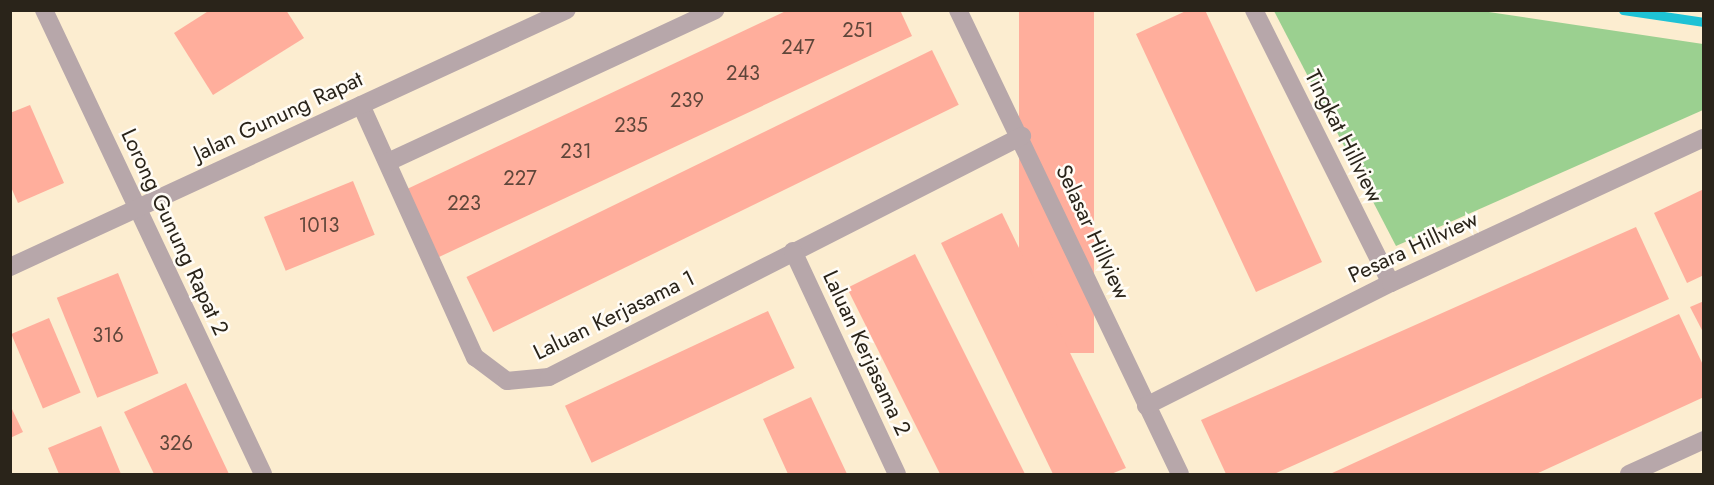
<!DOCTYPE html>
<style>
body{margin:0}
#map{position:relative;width:1714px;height:485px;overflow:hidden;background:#fcedd0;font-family:Jost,sans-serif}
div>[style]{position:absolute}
.green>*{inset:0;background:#9bd090}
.stream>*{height:9px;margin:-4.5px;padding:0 4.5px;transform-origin:4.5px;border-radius:4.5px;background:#1ec2d5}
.building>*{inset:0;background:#ffae9c;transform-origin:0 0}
.minor>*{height:18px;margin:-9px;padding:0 9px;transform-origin:9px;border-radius:9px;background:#b7a7aa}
span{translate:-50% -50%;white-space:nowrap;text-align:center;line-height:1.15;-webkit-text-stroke:5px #fffcf6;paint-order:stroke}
.number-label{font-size:20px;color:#5f463a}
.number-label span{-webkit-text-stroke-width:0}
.street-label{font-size:22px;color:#2a241a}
.frame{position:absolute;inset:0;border:12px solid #2a241a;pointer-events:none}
</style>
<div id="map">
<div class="green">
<i style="clip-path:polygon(1274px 11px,1482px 11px,1703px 44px,1703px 110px,1396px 246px)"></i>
</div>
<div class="stream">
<i style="left:1623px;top:10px;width:82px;rotate:8.4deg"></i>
</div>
<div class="building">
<i style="clip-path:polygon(210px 10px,286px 10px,304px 38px,213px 95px,174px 33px)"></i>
<i style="clip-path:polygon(788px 10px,900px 10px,912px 36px,439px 257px,407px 189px)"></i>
<i style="left:1019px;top:10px;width:75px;height:343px"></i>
<i style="clip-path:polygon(1188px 10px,1205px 10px,1322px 262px,1256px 292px,1136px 34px)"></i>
<i style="left:932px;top:50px;width:61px;height:518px;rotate:64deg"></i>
<i style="clip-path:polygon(30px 105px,64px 183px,18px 203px,10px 185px,10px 113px)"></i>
<i style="left:353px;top:181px;width:58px;height:96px;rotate:68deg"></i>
<i style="clip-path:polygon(1704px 189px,1704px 275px,1687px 283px,1654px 213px)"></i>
<i style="clip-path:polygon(1002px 213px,1126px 468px,1111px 474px,1053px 474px,941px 243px)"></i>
<i style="clip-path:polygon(1636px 227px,1669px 299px,1274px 474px,1226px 474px,1201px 420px)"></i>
<i style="clip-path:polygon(915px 254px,1025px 474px,940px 474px,847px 288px)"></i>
<i style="left:118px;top:273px;width:108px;height:66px;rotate:68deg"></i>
<i style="clip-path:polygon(1704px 301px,1704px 334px,1690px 307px)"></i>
<i style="left:768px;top:311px;width:63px;height:224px;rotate:65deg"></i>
<i style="clip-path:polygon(1679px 314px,1704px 367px,1704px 397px,1536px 474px,1330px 474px)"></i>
<i style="left:49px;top:318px;width:81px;height:41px;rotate:67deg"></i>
<i style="clip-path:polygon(186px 383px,229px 474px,154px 474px,124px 412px)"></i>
<i style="clip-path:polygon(811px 397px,847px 474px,788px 474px,763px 419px)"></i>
<i style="clip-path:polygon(10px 405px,23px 432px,10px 438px)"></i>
<i style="clip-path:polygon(101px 426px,121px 474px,59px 474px,48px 448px)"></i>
</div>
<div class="minor">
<i style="left:44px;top:10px;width:513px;rotate:64.73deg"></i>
<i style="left:958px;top:10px;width:514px;rotate:64.43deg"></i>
<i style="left:1254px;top:10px;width:305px;rotate:63.4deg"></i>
<i style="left:361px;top:105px;width:277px;rotate:65.7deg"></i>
<i style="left:475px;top:357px;width:40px;rotate:37deg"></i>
<i style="left:507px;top:381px;width:42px;rotate:-5.4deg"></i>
<i style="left:549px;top:377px;width:531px;rotate:-27deg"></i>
<i style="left:388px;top:162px;width:361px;rotate:-24.9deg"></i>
<i style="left:793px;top:251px;width:246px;rotate:65deg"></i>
<i style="left:10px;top:267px;width:613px;rotate:-24.77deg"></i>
<i style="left:1146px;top:406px;width:274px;rotate:-26.7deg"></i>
<i style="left:1391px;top:283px;width:345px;rotate:-24.9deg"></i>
<i style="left:1629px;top:474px;width:82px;rotate:-24.4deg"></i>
</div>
<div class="number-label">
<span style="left:858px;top:30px">251</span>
<span style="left:798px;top:47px">247</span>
<span style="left:743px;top:73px">243</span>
<span style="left:687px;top:100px">239</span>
<span style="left:631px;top:125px">235</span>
<span style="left:576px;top:151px">231</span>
<span style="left:520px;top:178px">227</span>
<span style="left:464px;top:203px">223</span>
<span style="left:319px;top:225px">1013</span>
<span style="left:108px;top:335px">316</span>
<span style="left:176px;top:443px">326</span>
</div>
<div class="street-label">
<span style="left:278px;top:116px;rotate:-25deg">Jalan Gunung Rapat</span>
<span style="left:1344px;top:136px;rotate:63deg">Tingkat Hillview</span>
<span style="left:175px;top:232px;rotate:65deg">Lorong Gunung Rapat 2</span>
<span style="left:1093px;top:232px;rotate:65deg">Selasar Hillview</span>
<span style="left:1413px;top:247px;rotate:-25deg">Pesara Hillview</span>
<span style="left:614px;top:315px;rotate:-26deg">Laluan Kerjasama 1</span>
<span style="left:867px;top:353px;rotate:65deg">Laluan Kerjasama 2</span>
</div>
<div class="frame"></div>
</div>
